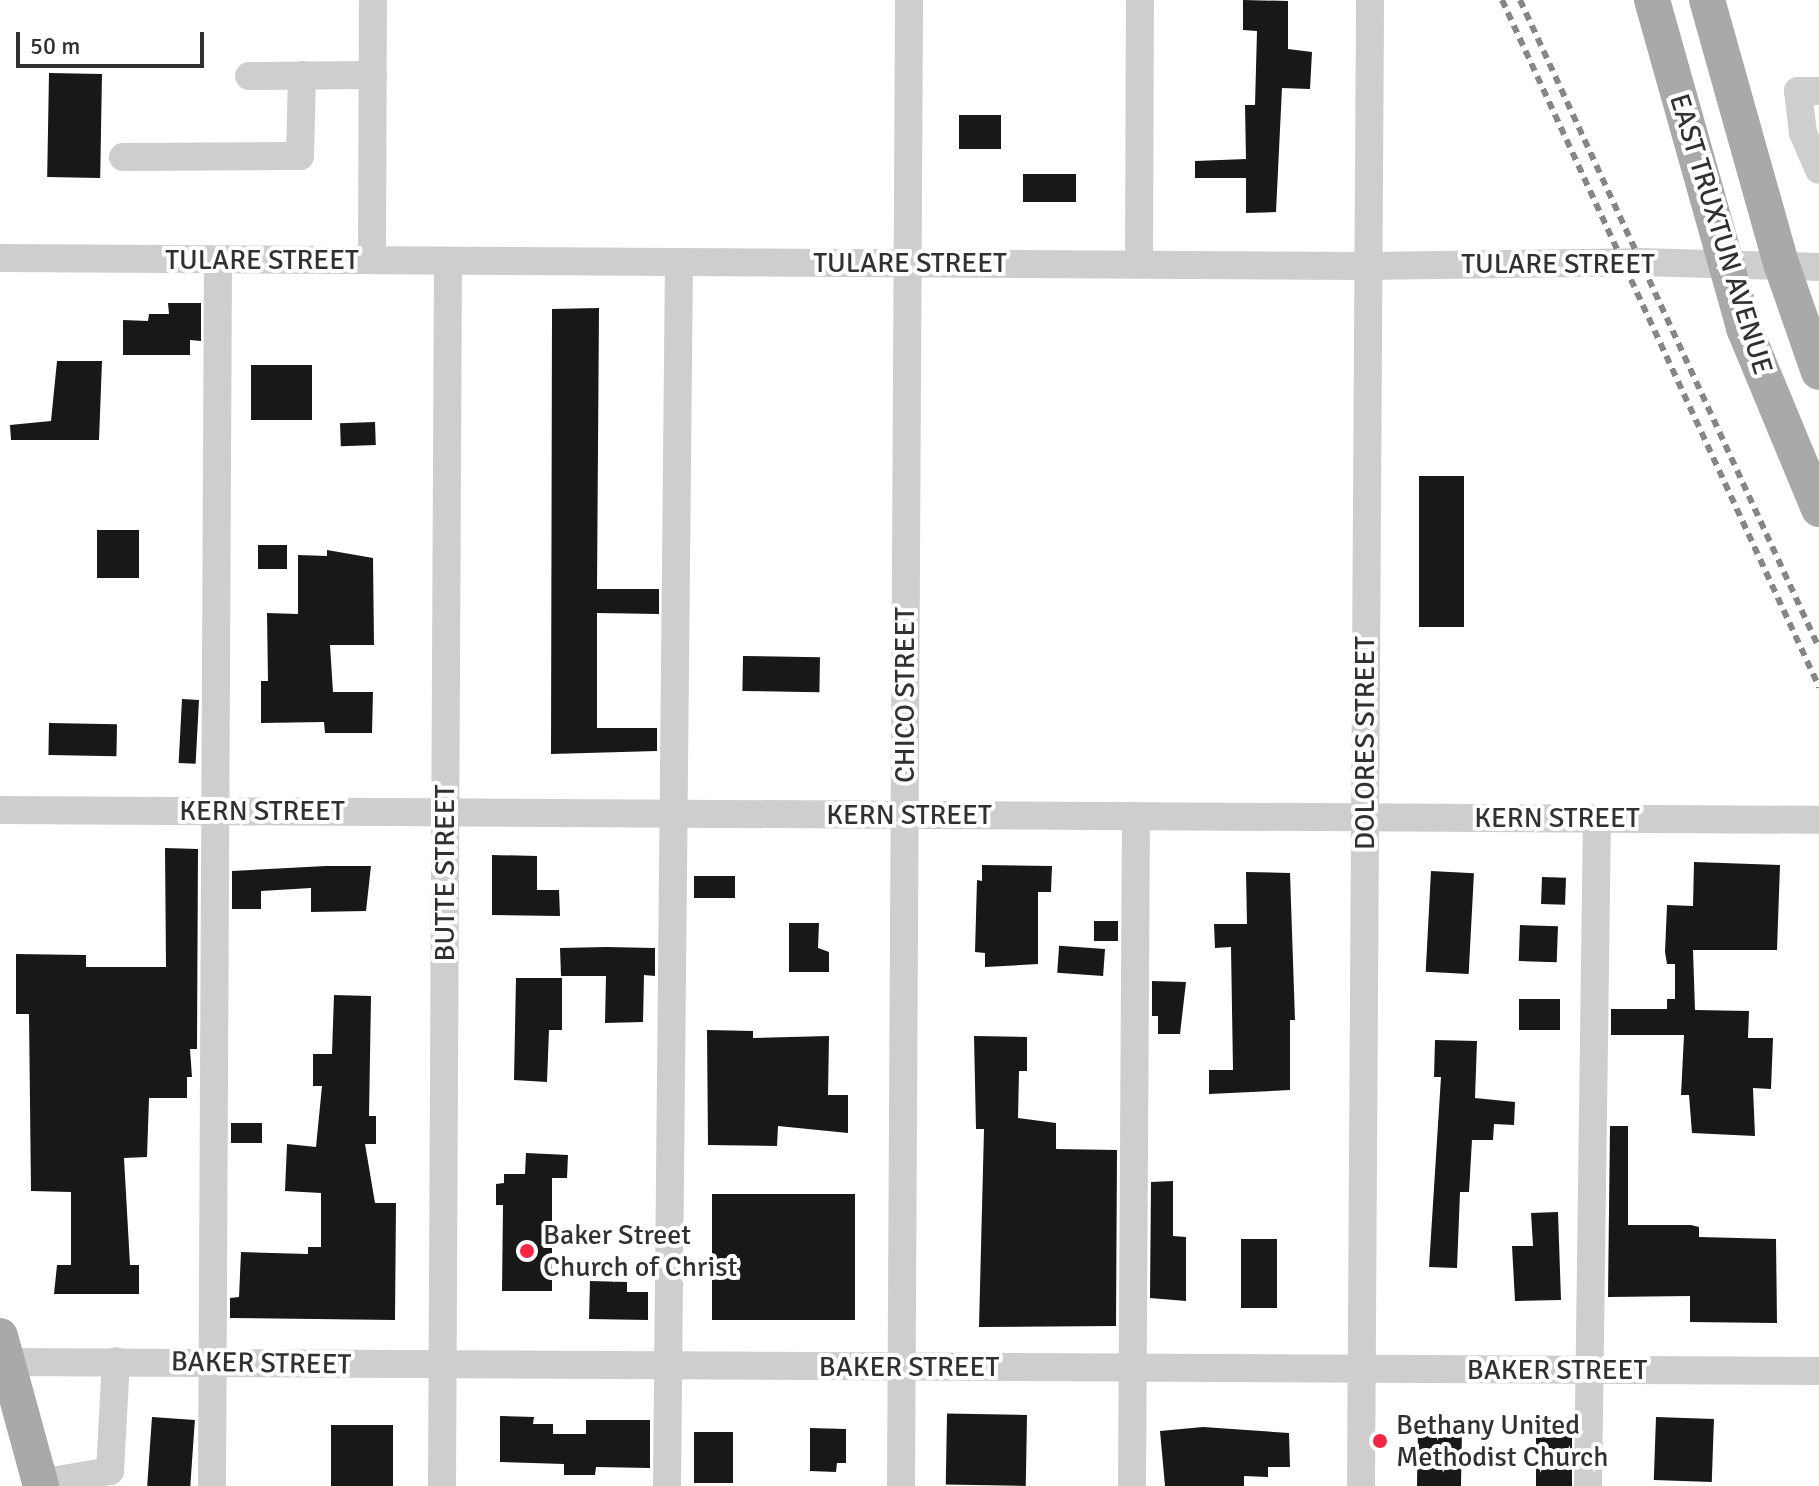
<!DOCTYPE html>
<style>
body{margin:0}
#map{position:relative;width:1819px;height:1486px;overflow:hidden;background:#fff;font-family:Signika,sans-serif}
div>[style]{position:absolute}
.building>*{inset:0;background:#181818;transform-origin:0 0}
.minor>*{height:28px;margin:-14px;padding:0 14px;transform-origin:14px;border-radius:14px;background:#cecece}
.major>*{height:36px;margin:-18px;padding:0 18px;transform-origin:18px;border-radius:18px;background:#a9a9a9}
.rail>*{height:6px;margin-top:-3px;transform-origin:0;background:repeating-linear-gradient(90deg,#868686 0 8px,transparent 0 14px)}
.dots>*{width:22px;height:22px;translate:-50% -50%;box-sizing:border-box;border:4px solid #fff;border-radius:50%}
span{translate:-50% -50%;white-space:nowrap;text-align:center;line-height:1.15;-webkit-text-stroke:8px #fff;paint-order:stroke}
.street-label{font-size:28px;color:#313131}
.poi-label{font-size:28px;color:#313131}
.left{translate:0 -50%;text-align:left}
.scale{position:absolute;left:16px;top:32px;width:188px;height:36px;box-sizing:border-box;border:4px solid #313131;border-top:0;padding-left:10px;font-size:24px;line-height:28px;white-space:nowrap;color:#313131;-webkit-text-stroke:6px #fff;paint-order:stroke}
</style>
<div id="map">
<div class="building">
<i style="clip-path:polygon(1243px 0,1288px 1px,1288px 49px,1312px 52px,1310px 89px,1282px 88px,1276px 212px,1246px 213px,1246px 178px,1195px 178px,1195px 161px,1246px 159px,1245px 105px,1255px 105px,1257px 31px,1243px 30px)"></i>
<i style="left:49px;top:73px;width:53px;height:104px;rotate:1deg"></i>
<i style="left:959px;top:115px;width:42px;height:34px"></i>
<i style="left:1023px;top:174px;width:53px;height:28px"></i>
<i style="clip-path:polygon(168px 303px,201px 303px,201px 341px,190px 340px,190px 355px,123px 355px,123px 320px,148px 321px,149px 314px,169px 314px)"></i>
<i style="clip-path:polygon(599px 308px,597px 589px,659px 589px,659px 614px,597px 613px,597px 728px,657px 728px,657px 751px,551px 754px,552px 309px)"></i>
<i style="clip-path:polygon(57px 361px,102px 361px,99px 440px,11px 440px,10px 425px,51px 421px)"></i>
<i style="left:251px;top:365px;width:61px;height:55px"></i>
<i style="left:375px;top:422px;width:23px;height:35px;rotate:88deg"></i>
<i style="left:1419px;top:476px;width:45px;height:151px"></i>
<i style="left:97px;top:530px;width:42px;height:48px"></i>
<i style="left:258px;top:545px;width:29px;height:24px"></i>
<i style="clip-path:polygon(327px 550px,373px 558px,374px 645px,330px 645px,333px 692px,373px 692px,372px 733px,325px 733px,324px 722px,261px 723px,261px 681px,268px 681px,267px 613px,298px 614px,298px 555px,327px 556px)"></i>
<i style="left:743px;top:656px;width:77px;height:35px;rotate:1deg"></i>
<i style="left:182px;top:699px;width:17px;height:64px;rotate:3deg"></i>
<i style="left:49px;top:723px;width:68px;height:32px;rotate:1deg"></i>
<i style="clip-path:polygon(165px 848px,198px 849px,197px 1049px,190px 1049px,192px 1077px,187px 1077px,187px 1098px,149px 1098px,147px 1157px,124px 1158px,130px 1265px,139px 1265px,139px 1294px,54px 1294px,57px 1265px,71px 1265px,71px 1192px,31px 1191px,29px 1014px,16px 1014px,16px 954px,86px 955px,86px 967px,166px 967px)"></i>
<i style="clip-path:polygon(492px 855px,537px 856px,537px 890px,559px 890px,560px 916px,492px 915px)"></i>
<i style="clip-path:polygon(1694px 862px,1780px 865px,1777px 950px,1693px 950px,1695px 1010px,1749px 1011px,1748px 1038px,1773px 1038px,1771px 1089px,1753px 1088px,1755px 1136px,1692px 1133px,1689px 1095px,1681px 1095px,1684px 1035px,1611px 1035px,1611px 1009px,1667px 1009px,1667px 999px,1675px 999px,1675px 964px,1667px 964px,1665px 952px,1667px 905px,1693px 906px)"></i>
<i style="clip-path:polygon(982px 865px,1052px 866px,1051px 892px,1038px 892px,1038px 964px,985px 967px,985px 953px,975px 952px,977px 880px,982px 881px)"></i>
<i style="clip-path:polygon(326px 866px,371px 866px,366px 911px,311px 912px,311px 888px,261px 891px,261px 909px,232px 909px,232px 871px)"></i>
<i style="left:1431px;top:871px;width:43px;height:101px;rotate:3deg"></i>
<i style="clip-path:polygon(1246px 872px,1290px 873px,1295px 1020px,1290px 1020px,1290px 1090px,1209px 1094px,1209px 1070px,1233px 1070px,1231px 947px,1215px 948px,1214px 924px,1247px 924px)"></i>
<i style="left:694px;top:876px;width:41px;height:22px"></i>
<i style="left:1542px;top:877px;width:24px;height:27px;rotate:2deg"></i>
<i style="left:1094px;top:921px;width:24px;height:20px"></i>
<i style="clip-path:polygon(789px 923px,819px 923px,818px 948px,829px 952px,829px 972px,789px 972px)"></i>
<i style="left:1520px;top:925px;width:38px;height:36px;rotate:2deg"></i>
<i style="clip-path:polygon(606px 947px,655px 948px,655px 976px,644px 975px,643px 1022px,605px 1023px,606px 976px,561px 976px,560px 948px)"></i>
<i style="left:1105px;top:949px;width:27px;height:46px;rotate:94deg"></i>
<i style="clip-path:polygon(516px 978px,562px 978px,562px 1030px,549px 1030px,547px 1082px,514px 1080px)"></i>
<i style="clip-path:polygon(1152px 981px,1186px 982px,1180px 1034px,1158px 1034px,1158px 1016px,1152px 1016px)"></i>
<i style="clip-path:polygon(334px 995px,371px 996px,369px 1116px,376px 1116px,376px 1144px,365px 1144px,375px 1203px,396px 1203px,395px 1320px,230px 1318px,230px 1298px,239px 1297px,241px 1252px,308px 1254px,308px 1247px,321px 1247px,321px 1193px,285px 1191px,287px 1144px,316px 1147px,322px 1086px,313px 1086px,313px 1054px,332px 1054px)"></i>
<i style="left:1519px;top:999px;width:41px;height:31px"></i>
<i style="clip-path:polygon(707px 1030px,753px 1031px,753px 1038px,829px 1036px,828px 1095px,848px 1095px,848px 1133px,778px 1126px,777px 1146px,708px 1145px)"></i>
<i style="clip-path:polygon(974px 1036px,1027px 1037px,1027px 1071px,1019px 1071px,1018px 1118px,1056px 1123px,1056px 1149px,1117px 1150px,1116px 1326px,979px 1327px,984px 1129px,976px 1129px)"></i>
<i style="clip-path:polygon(1435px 1040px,1477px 1041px,1475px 1098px,1515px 1102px,1514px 1125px,1494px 1124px,1493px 1140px,1472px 1140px,1469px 1192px,1460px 1192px,1457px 1268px,1429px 1267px,1441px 1077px,1434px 1077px)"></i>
<i style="left:231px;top:1123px;width:31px;height:20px"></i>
<i style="clip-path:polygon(1610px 1126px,1628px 1126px,1628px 1225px,1691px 1225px,1699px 1227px,1699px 1237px,1776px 1239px,1777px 1323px,1690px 1322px,1690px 1296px,1608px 1297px)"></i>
<i style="clip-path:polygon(526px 1153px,568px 1155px,567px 1178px,552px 1178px,552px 1291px,502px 1291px,503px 1205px,496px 1205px,496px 1184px,504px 1183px,504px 1174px,525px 1174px)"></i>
<i style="clip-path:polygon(1173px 1181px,1173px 1236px,1186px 1237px,1186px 1301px,1150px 1298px,1151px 1182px)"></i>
<i style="left:712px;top:1194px;width:143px;height:126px"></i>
<i style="clip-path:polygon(1558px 1212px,1561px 1300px,1515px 1301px,1512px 1246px,1533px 1246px,1531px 1213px)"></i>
<i style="left:1241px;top:1239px;width:36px;height:69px"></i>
<i style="clip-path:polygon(590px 1281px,627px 1282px,627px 1292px,648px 1292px,648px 1320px,589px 1319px)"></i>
<i style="left:1027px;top:1415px;width:71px;height:80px;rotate:91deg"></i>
<i style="clip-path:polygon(500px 1416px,534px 1417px,533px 1424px,553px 1424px,553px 1434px,586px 1434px,586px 1420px,650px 1420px,650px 1468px,596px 1467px,595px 1475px,564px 1475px,564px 1464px,500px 1462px)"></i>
<i style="left:152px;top:1417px;width:43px;height:69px;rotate:4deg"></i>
<i style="left:1656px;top:1417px;width:58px;height:63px;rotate:2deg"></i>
<i style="left:331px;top:1425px;width:62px;height:61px"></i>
<i style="clip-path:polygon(1203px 1427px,1289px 1433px,1290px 1467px,1268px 1467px,1268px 1477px,1244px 1476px,1244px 1486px,1165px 1486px,1160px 1431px)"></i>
<i style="left:1418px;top:1427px;width:44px;height:59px;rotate:1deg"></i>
<i style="left:1536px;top:1427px;width:36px;height:59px"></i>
<i style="clip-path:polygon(810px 1428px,846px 1429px,846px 1463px,837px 1463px,836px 1472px,810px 1471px)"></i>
<i style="left:694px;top:1432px;width:39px;height:51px"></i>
</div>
<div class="minor">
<i style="left:249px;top:76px;width:124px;rotate:-0.5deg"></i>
<i style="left:1819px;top:91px;width:21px;rotate:180deg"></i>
<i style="left:1798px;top:91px;width:42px;rotate:83.2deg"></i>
<i style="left:1803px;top:133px;width:40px;rotate:66.6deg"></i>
<i style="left:123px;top:157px;width:177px;rotate:-0.3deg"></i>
<i style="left:300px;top:156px;width:81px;rotate:-88.6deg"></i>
<i style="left:0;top:258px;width:1368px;rotate:0.34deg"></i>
<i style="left:1368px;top:266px;width:272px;rotate:-0.8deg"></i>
<i style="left:1640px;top:262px;width:179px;rotate:1.6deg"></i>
<i style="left:372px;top:260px;width:260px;rotate:-89.8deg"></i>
<i style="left:1139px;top:264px;width:264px;rotate:-89.8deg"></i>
<i style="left:0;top:810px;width:1819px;rotate:0.31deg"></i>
<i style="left:0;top:1362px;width:1819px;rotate:0.28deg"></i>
<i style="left:40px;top:1483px;width:71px;rotate:-9.7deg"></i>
<i style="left:110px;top:1471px;width:110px;rotate:-86.9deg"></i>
<i style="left:212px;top:1486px;width:1226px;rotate:-89.72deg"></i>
<i style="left:442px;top:1486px;width:1225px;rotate:-89.72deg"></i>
<i style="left:667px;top:1486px;width:1224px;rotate:-89.44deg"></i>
<i style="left:901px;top:1486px;width:1486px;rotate:-89.69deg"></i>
<i style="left:1132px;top:1486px;width:670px;rotate:-89.66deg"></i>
<i style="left:1361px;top:1486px;width:1486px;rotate:-89.65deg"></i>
<i style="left:1588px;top:1486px;width:668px;rotate:-89.23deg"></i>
</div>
<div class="major">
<i style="left:1652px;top:0;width:341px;rotate:74.3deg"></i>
<i style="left:1744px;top:328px;width:196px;rotate:67.5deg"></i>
<i style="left:1707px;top:0;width:276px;rotate:74.3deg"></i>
<i style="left:1782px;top:266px;width:112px;rotate:70.8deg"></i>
<i style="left:0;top:1336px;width:156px;rotate:74.7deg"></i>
</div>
<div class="rail">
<i style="left:1502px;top:0;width:757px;rotate:65.23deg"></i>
<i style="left:1520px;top:0;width:714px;rotate:65.23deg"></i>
</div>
<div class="dots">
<i style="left:527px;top:1251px;background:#f52544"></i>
<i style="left:1380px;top:1441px;background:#f52544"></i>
</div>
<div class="street-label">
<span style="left:1721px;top:234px;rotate:73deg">EAST TRUXTUN AVENUE</span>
<span style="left:262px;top:260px">TULARE STREET</span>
<span style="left:910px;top:263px">TULARE STREET</span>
<span style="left:1558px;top:264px">TULARE STREET</span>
<span style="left:905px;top:695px;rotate:-90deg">CHICO STREET</span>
<span style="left:1365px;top:743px;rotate:-90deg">DOLORES STREET</span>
<span style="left:262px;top:811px">KERN STREET</span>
<span style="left:909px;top:815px">KERN STREET</span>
<span style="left:1557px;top:818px">KERN STREET</span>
<span style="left:445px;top:873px;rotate:-90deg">BUTTE STREET</span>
<span style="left:261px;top:1363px;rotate:1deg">BAKER STREET</span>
<span style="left:909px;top:1367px">BAKER STREET</span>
<span style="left:1557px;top:1370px">BAKER STREET</span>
</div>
<div class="poi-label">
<span class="left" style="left:543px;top:1251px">Baker Street<br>Church of Christ</span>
<span class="left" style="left:1396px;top:1441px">Bethany United<br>Methodist Church</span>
</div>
<div class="scale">50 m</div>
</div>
